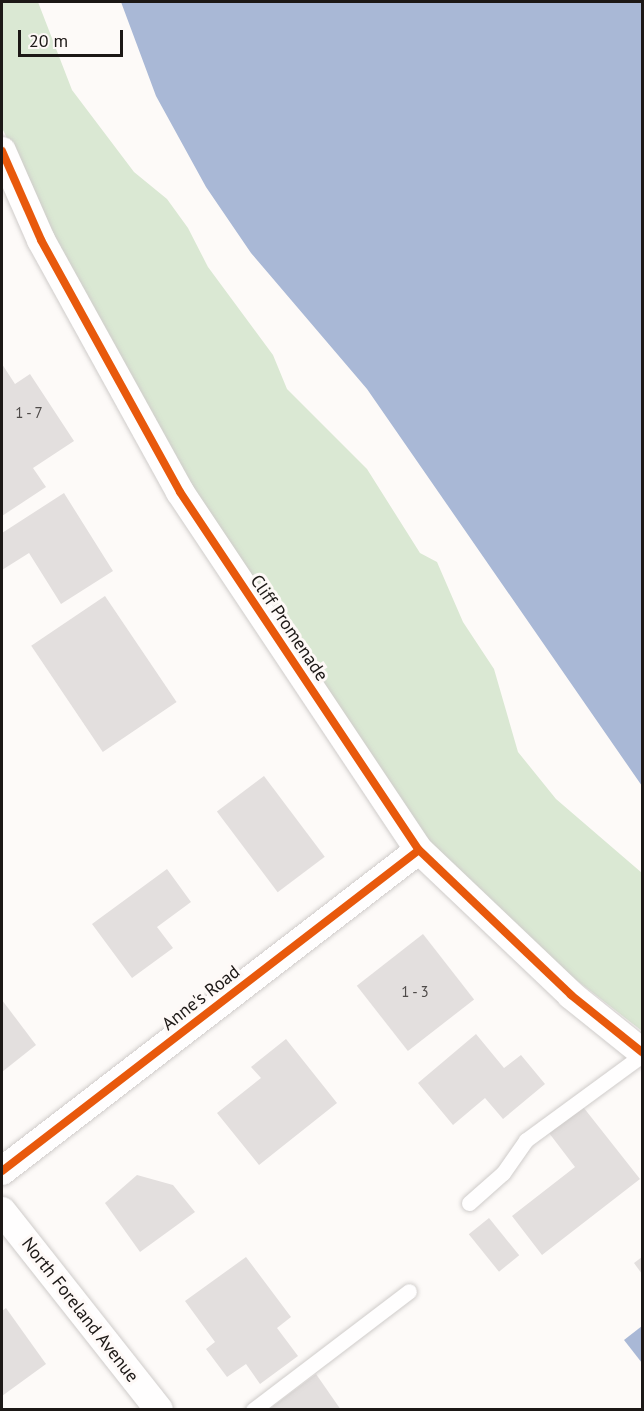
<!DOCTYPE html>
<style>
body{margin:0}
#map{position:relative;width:644px;height:1411px;overflow:hidden;background:#fdfaf8;font-family:"PT Sans",sans-serif}
div>[style]{position:absolute}
.green>*{inset:0;background:#dae8d3}
.water>*{inset:0;background:#a9b8d6}
.building>*{inset:0;background:#e3dfde;transform-origin:0 0}
.roads{filter:drop-shadow(0 0 2px #cfccca) drop-shadow(0 0 2px #cfccca)}
.lane>*{height:15px;margin:-7.5px;padding:0 7.5px;transform-origin:7.5px;border-radius:7.5px;background:#fffefe}
.street>*{height:28px;margin:-14px;padding:0 14px;transform-origin:14px;border-radius:14px;background:#fffefe}
.cycleway>*{height:8px;margin:-4px;padding:0 4px;transform-origin:4px;border-radius:4px;background:#e8590c}
span{translate:-50% -50%;white-space:nowrap;text-align:center;line-height:1.15;-webkit-text-stroke:6px #fef9f7;paint-order:stroke}
.number-label{font-size:15px;color:#4f4b49}
.number-label span{-webkit-text-stroke-width:0}
.street-label{font-size:18px;color:#1c1816}
.frame{position:absolute;inset:0;border:3px solid #1c1816;pointer-events:none}
.scale{position:absolute;left:18px;top:30px;width:105px;height:27px;box-sizing:border-box;border:3px solid #1c1816;border-top:0;padding-left:8px;font-size:18px;line-height:21px;white-space:nowrap;color:#1c1816;-webkit-text-stroke:4px #fef9f7;paint-order:stroke}
</style>
<div id="map">
<div class="green">
<i style="clip-path:polygon(2px 2px,38px 2px,72px 90px,134px 172px,167px 199px,188px 228px,208px 267px,273px 355px,287px 389px,367px 469px,420px 553px,437px 562px,463px 622px,494px 669px,518px 752px,556px 799px,642px 873px,642px 1031px,561px 968px,420px 833px,195px 490px,100px 328px,2px 128px)"></i>
</div>
<div class="water">
<i style="clip-path:polygon(121px 2px,642px 2px,642px 786px,367px 389px,251px 253px,206px 187px,156px 96px)"></i>
<i style="clip-path:polygon(642px 1326px,642px 1363px,624px 1340px)"></i>
</div>
<div class="building">
<i style="clip-path:polygon(2px 364px,15px 384px,30px 374px,74px 441px,33px 468px,46px 487px,2px 516px)"></i>
<i style="clip-path:polygon(64px 493px,113px 571px,61px 604px,29px 553px,2px 570px,2px 533px)"></i>
<i style="left:105px;top:596px;width:128px;height:89px;rotate:56deg"></i>
<i style="left:264px;top:776px;width:101px;height:59px;rotate:53deg"></i>
<i style="clip-path:polygon(167px 869px,191px 902px,157px 927px,173px 948px,132px 978px,92px 924px)"></i>
<i style="left:423px;top:934px;width:83px;height:84px;rotate:52deg"></i>
<i style="clip-path:polygon(2px 1000px,36px 1045px,2px 1072px)"></i>
<i style="clip-path:polygon(476px 1034px,504px 1068px,521px 1055px,545px 1084px,503px 1119px,485px 1098px,453px 1125px,418px 1083px)"></i>
<i style="clip-path:polygon(286px 1039px,337px 1103px,259px 1165px,217px 1113px,261px 1078px,251px 1067px)"></i>
<i style="clip-path:polygon(580px 1103px,640px 1179px,542px 1255px,512px 1216px,575px 1167px,546px 1129px)"></i>
<i style="clip-path:polygon(137px 1175px,173px 1185px,195px 1212px,140px 1252px,105px 1203px)"></i>
<i style="left:489px;top:1218px;width:48px;height:26px;rotate:51deg"></i>
<i style="clip-path:polygon(246px 1257px,291px 1317px,277px 1328px,298px 1356px,260px 1384px,246px 1364px,227px 1377px,206px 1349px,215px 1342px,185px 1301px)"></i>
<i style="clip-path:polygon(642px 1257px,642px 1274px,634px 1263px)"></i>
<i style="clip-path:polygon(6px 1308px,46px 1364px,2px 1396px,2px 1311px)"></i>
<i style="clip-path:polygon(316px 1374px,341px 1410px,268px 1410px)"></i>
</div>
<div class="roads">
<div class="lane">
<i style="left:469px;top:1203px;width:45px;rotate:-41.4deg"></i>
<i style="left:503px;top:1173px;width:40px;rotate:-55.1deg"></i>
<i style="left:526px;top:1140px;width:144px;rotate:-36.2deg"></i>
<i style="left:253px;top:1410px;width:196px;rotate:-37.3deg"></i>
</div>
<div class="street">
<i style="left:2px;top:151px;width:97px;rotate:66.3deg"></i>
<i style="left:41px;top:240px;width:288px;rotate:61.1deg"></i>
<i style="left:180px;top:492px;width:430px;rotate:56.3deg"></i>
<i style="left:419px;top:850px;width:210px;rotate:43.6deg"></i>
<i style="left:571px;top:995px;width:91px;rotate:38.8deg"></i>
<i style="left:2px;top:1171px;width:526px;rotate:-37.59deg"></i>
<i style="left:2px;top:1211px;width:253px;rotate:51.7deg"></i>
</div>
</div>
<div class="cycleway">
<i style="left:2px;top:151px;width:97px;rotate:66.3deg"></i>
<i style="left:41px;top:240px;width:288px;rotate:61.1deg"></i>
<i style="left:180px;top:492px;width:430px;rotate:56.3deg"></i>
<i style="left:419px;top:850px;width:210px;rotate:43.6deg"></i>
<i style="left:571px;top:995px;width:91px;rotate:38.8deg"></i>
<i style="left:2px;top:1171px;width:526px;rotate:-37.59deg"></i>
</div>
<div class="number-label">
<span style="left:29px;top:413px">1 - 7</span>
<span style="left:415px;top:992px">1 - 3</span>
</div>
<div class="street-label">
<span style="left:289px;top:628px;rotate:56deg">Cliff Promenade</span>
<span style="left:201px;top:998px;rotate:-38deg">Anne's Road</span>
<span style="left:80px;top:1310px;rotate:52deg">North Foreland Avenue</span>
</div>
<div class="frame"></div>
<div class="scale">20 m</div>
</div>
